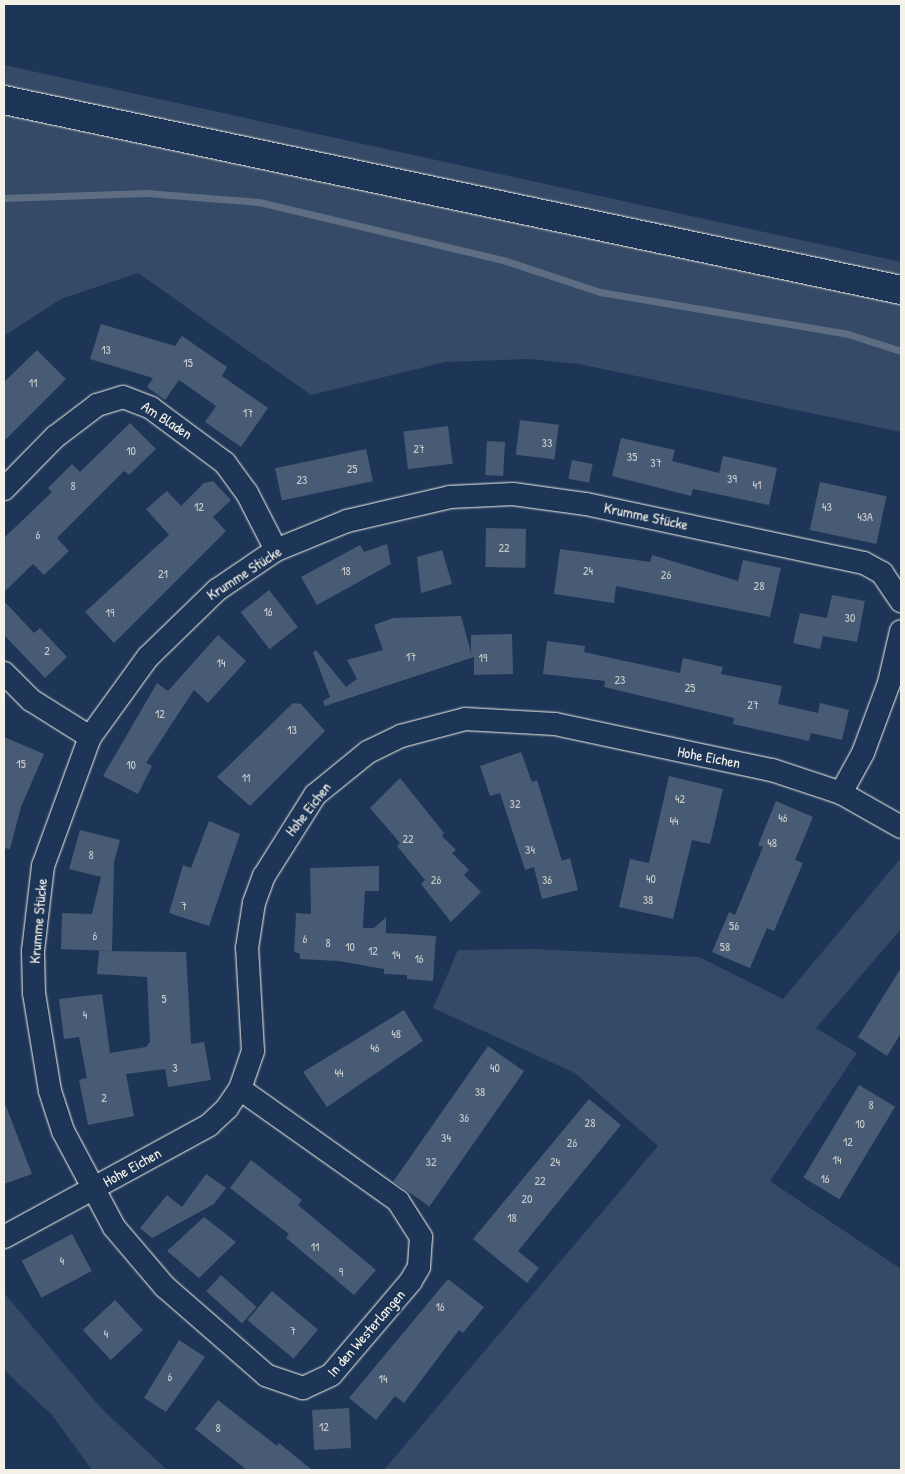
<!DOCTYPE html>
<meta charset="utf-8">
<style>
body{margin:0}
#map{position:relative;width:905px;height:1474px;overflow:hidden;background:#1d3557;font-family:"Patrick Hand",sans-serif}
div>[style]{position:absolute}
.green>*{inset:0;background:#354a67}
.stream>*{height:7px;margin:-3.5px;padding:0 3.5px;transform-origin:3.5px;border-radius:3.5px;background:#5e6d82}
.building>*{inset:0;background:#485b74;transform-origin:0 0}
.roads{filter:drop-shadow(0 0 1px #f4f1e8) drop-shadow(0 0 1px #f4f1e8)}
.minor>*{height:22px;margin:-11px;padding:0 11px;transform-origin:11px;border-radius:11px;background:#1d3557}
.tertiary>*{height:28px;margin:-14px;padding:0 14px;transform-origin:14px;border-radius:14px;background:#1d3557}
span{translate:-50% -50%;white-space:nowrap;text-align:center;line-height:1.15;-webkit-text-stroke:4px #1d3557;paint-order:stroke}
.number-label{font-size:12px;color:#c9cccb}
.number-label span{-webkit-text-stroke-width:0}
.street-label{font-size:15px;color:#f4f1e8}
.frame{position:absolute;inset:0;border:5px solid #f4f1e8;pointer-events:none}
</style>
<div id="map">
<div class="green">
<i style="clip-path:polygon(4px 65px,901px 262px,901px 432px,579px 364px,529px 359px,445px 362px,311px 395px,138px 273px,61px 299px,4px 336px)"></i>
<i style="clip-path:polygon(901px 858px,901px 929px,816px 1028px,857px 1053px,770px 1181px,901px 1269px,901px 1470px,384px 1470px,658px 1146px,575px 1073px,433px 1008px,458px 950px,533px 949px,699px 957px,783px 999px)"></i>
<i style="clip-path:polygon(4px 1293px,101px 1408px,167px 1470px,92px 1470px,52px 1415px,4px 1370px)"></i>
</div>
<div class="stream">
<i style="left:4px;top:198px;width:142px;rotate:-2deg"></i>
<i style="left:146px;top:193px;width:113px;rotate:4.6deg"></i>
<i style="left:259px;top:202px;width:251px;rotate:13.4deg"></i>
<i style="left:503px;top:260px;width:102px;rotate:18.3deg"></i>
<i style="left:600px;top:292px;width:252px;rotate:9.6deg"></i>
<i style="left:848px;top:334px;width:56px;rotate:17.8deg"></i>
</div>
<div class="building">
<i style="clip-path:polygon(101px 324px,175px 346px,182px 336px,227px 367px,222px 376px,268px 408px,241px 447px,205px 422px,216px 406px,179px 380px,165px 400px,147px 387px,153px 378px,90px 359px)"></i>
<i style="clip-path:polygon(37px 350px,66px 379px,4px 441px,4px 382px)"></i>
<i style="left:520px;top:420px;width:39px;height:35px;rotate:7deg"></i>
<i style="clip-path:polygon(130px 423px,156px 449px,129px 475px,124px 471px,57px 538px,69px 551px,44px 575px,33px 564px,4px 592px,4px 538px,52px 492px,48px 488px,72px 464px,80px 472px)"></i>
<i style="left:448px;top:426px;width:38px;height:45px;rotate:83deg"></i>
<i style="clip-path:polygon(621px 438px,675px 450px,672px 461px,719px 473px,723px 456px,777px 468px,769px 505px,693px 489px,691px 496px,612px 476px)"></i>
<i style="left:487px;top:441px;width:18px;height:34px;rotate:3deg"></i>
<i style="left:366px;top:449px;width:33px;height:93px;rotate:78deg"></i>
<i style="left:572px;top:460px;width:21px;height:19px;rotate:11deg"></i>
<i style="clip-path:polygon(213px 481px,231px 500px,213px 517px,226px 531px,114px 643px,85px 612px,169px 535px,146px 509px,167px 491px,181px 506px,204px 483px)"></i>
<i style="left:820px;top:482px;width:68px;height:49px;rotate:12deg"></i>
<i style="left:486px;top:528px;width:40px;height:39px;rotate:1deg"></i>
<i style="clip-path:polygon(387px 544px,391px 564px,317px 605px,301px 577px,360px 545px,364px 552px)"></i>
<i style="clip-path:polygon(560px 549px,650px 562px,652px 555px,738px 581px,743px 560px,781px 568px,770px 617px,616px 586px,614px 603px,554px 594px)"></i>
<i style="clip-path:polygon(442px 550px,452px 584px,421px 593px,417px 557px)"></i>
<i style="left:269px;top:590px;width:47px;height:36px;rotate:52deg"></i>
<i style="clip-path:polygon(832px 595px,865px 601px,857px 642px,823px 636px,820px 649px,793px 643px,800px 613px,827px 618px)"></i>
<i style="clip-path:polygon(4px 601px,34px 633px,40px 628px,67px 657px,45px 678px,4px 635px)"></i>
<i style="clip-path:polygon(461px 616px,471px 653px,471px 635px,512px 634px,513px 674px,474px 675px,474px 657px,325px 706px,323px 701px,330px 697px,313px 652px,316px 650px,346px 687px,357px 679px,347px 660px,383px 650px,374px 625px,393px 618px)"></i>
<i style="clip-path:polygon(218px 635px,246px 661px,208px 703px,194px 690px,146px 763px,152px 766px,138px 794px,103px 776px,157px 683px,168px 691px)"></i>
<i style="clip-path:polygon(547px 641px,585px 646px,584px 652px,680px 673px,683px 658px,723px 667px,721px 674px,782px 686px,778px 704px,818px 713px,820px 703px,849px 710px,842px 740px,811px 733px,809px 741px,733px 724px,734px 718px,604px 687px,605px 681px,543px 674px)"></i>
<i style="clip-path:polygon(293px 703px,301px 704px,325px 731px,250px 806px,217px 777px)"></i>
<i style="clip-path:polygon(4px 737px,44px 754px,21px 807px,10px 849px,4px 848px)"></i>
<i style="clip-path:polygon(521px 752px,532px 782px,537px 780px,562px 861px,570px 858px,578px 890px,542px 899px,534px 867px,525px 870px,500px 793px,490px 796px,480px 766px)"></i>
<i style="clip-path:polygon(669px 776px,723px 789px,710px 844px,692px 840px,673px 919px,619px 907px,630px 859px,649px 863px)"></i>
<i style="clip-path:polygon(400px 778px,444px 833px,442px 836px,456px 850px,452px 853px,469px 870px,464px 875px,481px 892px,451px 922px,421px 884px,425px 880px,397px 846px,400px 843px,370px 808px)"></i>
<i style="clip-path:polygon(776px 801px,813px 817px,795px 860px,803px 863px,774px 931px,767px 928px,750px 968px,712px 952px,729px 912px,735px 915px,763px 847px,758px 845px)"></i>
<i style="clip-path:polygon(209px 821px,240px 834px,209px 926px,169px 913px,183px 865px,191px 868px)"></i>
<i style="clip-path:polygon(80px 830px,120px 840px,114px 862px,112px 951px,61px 949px,62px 913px,92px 914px,101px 877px,69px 869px)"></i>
<i style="clip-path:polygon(379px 866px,379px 891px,365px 891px,363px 928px,374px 928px,386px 917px,386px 933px,436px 936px,433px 981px,407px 979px,407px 975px,384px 974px,384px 969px,338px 961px,300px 959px,300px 954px,294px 952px,296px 913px,311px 914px,310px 868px)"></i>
<i style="clip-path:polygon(99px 951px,186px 952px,191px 1044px,204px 1042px,211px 1080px,168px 1087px,165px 1069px,126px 1074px,134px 1116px,88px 1125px,79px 1080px,87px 1078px,79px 1037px,64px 1039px,59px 999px,102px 994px,110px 1053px,146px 1047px,150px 1042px,147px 977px,97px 974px)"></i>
<i style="clip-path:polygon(901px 968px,901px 1033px,887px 1056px,858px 1037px)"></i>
<i style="clip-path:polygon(404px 1010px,423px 1041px,327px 1107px,303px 1072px)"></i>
<i style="left:488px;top:1046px;width:44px;height:165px;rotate:35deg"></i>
<i style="left:859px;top:1085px;width:42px;height:108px;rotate:31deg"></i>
<i style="clip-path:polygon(589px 1099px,621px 1125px,518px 1251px,539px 1268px,527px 1283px,473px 1239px)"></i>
<i style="clip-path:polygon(4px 1101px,32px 1174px,4px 1184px)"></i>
<i style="clip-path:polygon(251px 1160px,302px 1200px,298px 1205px,376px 1270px,354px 1295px,286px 1238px,289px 1234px,230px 1188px)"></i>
<i style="clip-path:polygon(206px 1174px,226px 1188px,214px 1204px,152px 1238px,140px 1228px,167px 1195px,182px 1207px)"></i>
<i style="clip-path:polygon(204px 1217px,236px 1242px,199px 1278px,167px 1251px)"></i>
<i style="left:72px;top:1234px;width:42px;height:57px;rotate:62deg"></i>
<i style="left:221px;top:1275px;width:48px;height:22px;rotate:42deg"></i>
<i style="clip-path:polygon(448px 1279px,484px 1307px,463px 1333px,459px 1330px,404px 1403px,395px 1396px,376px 1420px,349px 1398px)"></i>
<i style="left:272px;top:1291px;width:60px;height:38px;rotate:40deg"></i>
<i style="left:115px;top:1300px;width:41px;height:44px;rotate:47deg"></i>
<i style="clip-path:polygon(179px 1340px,205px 1357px,166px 1412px,144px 1398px)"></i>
<i style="clip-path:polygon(218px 1400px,277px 1446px,279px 1443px,312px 1470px,247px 1470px,195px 1429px)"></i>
<i style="left:349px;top:1408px;width:40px;height:37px;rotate:87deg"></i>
</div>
<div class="roads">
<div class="minor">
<i style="left:4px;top:489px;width:73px;rotate:-45.6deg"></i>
<i style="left:55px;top:437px;width:53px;rotate:-37.3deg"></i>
<i style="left:97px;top:405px;width:27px;rotate:-17deg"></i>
<i style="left:123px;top:397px;width:30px;rotate:21deg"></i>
<i style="left:151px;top:408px;width:92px;rotate:36.6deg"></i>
<i style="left:225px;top:463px;width:37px;rotate:54deg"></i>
<i style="left:247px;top:493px;width:64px;rotate:63deg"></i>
<i style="left:4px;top:673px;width:38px;rotate:45deg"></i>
<i style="left:31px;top:700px;width:70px;rotate:32.1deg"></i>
<i style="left:841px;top:793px;width:46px;rotate:-61.2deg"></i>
<i style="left:863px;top:753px;width:75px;rotate:-69.6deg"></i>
<i style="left:889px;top:683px;width:53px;rotate:-77deg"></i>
<i style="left:240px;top:1089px;width:194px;rotate:35.3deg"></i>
<i style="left:398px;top:1201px;width:43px;rotate:57.4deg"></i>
<i style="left:421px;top:1237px;width:30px;rotate:94deg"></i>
<i style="left:419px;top:1267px;width:16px;rotate:120deg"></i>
<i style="left:411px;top:1281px;width:123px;rotate:130.4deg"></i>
<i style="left:331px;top:1375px;width:31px;rotate:155deg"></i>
<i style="left:303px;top:1388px;width:39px;rotate:-161deg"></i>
<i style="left:266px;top:1375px;width:134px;rotate:-138.9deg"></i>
<i style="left:165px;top:1287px;width:79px;rotate:-130.4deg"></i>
<i style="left:114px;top:1227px;width:109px;rotate:-118deg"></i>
<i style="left:63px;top:1131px;width:42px;rotate:-108deg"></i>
<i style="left:50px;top:1091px;width:99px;rotate:-99.3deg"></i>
<i style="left:34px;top:993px;width:42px;rotate:-91.4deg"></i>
<i style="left:33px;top:951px;width:86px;rotate:-83.3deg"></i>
<i style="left:43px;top:866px;width:137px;rotate:-70deg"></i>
<i style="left:90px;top:737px;width:99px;rotate:-54.1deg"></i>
<i style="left:148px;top:657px;width:96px;rotate:-44.2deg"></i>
<i style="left:217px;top:590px;width:71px;rotate:-34.1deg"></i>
<i style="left:276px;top:550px;width:77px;rotate:-22.2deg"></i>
<i style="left:347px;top:521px;width:106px;rotate:-13.1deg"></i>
<i style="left:450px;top:497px;width:63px;rotate:-2.7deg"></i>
<i style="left:513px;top:494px;width:74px;rotate:7.8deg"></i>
<i style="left:586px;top:504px;width:284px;rotate:12deg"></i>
<i style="left:864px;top:563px;width:21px;rotate:29deg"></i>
<i style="left:882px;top:573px;width:34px;rotate:56deg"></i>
<i style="left:4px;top:1237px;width:234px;rotate:-28.6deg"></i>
<i style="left:209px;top:1125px;width:25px;rotate:-43deg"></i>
<i style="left:227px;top:1108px;width:23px;rotate:-56deg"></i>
<i style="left:240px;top:1089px;width:40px;rotate:-71.1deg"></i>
<i style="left:253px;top:1051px;width:103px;rotate:-93.3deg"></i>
<i style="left:247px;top:948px;width:46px;rotate:-81.2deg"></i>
<i style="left:254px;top:903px;width:29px;rotate:-70deg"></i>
<i style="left:264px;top:876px;width:96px;rotate:-57.8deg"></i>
<i style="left:315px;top:795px;width:68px;rotate:-39.1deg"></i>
<i style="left:368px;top:752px;width:37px;rotate:-26deg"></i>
<i style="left:401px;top:736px;width:66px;rotate:-14.9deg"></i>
<i style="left:465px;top:719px;width:90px;rotate:3.2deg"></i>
<i style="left:555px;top:724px;width:222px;rotate:12deg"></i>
<i style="left:772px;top:770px;width:73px;rotate:18.4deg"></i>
<i style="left:841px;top:793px;width:69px;rotate:29.5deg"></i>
</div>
<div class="tertiary">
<i style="left:4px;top:100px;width:917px;rotate:11.96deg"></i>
</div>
</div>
<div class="number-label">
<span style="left:106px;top:350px">13</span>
<span style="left:188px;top:363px">15</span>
<span style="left:33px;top:383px">11</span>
<span style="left:248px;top:413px">17</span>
<span style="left:547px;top:443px">33</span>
<span style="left:419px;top:449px">27</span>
<span style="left:131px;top:451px">10</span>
<span style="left:632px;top:457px">35</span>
<span style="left:656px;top:463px">37</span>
<span style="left:352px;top:469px">25</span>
<span style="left:732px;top:479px">39</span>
<span style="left:302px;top:480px">23</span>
<span style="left:757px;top:485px">41</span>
<span style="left:73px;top:486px">8</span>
<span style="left:199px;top:507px">12</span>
<span style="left:827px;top:507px">43</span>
<span style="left:865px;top:517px">43A</span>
<span style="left:38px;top:535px">6</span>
<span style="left:504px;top:548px">22</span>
<span style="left:346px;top:571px">18</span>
<span style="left:588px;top:571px">24</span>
<span style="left:163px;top:574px">21</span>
<span style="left:666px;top:575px">26</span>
<span style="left:759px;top:586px">28</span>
<span style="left:268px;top:612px">16</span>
<span style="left:110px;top:613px">19</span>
<span style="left:850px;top:618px">30</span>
<span style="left:47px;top:651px">2</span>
<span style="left:411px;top:657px">17</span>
<span style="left:483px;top:658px">19</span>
<span style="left:221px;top:663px">14</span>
<span style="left:620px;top:680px">23</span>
<span style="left:690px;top:688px">25</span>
<span style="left:753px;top:705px">27</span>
<span style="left:160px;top:714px">12</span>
<span style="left:292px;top:730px">13</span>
<span style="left:21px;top:764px">15</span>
<span style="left:131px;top:765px">10</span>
<span style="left:246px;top:778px">11</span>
<span style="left:680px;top:799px">42</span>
<span style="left:515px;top:804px">32</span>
<span style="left:783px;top:818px">46</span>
<span style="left:674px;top:821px">44</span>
<span style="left:408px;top:839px">22</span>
<span style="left:772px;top:843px">48</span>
<span style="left:530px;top:850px">34</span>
<span style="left:91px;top:855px">8</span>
<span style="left:651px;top:879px">40</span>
<span style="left:436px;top:880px">26</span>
<span style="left:547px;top:880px">36</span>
<span style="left:648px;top:900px">38</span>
<span style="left:184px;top:906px">7</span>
<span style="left:734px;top:926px">56</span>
<span style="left:95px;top:936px">6</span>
<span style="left:305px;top:939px">6</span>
<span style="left:328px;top:943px">8</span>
<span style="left:350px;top:947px">10</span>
<span style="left:725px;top:947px">58</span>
<span style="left:373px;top:951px">12</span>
<span style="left:396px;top:955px">14</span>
<span style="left:419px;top:959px">16</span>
<span style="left:164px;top:999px">5</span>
<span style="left:85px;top:1015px">4</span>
<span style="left:396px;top:1034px">48</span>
<span style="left:375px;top:1048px">46</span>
<span style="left:175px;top:1068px">3</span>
<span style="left:495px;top:1068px">40</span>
<span style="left:339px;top:1073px">44</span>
<span style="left:480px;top:1092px">38</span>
<span style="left:104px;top:1098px">2</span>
<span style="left:871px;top:1105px">8</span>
<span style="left:464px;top:1118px">36</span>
<span style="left:590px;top:1123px">28</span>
<span style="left:860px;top:1124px">10</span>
<span style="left:446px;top:1138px">34</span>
<span style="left:848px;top:1142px">12</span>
<span style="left:572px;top:1143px">26</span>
<span style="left:837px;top:1160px">14</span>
<span style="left:431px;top:1162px">32</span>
<span style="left:555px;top:1162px">24</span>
<span style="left:825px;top:1179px">16</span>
<span style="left:540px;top:1181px">22</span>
<span style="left:527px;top:1199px">20</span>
<span style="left:512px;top:1218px">18</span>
<span style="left:315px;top:1247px">11</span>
<span style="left:62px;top:1261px">4</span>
<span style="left:341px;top:1272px">9</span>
<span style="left:440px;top:1307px">16</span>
<span style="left:293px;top:1331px">7</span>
<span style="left:106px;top:1334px">4</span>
<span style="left:170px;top:1377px">6</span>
<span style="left:383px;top:1379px">14</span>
<span style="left:324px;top:1427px">12</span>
<span style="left:218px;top:1428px">8</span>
</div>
<div class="street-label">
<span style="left:167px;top:420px;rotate:33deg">Am Bladen</span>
<span style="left:646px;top:516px;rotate:12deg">Krumme Stücke</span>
<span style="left:244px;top:573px;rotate:-33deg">Krumme Stücke</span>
<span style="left:709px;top:757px;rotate:11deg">Hohe Eichen</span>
<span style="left:308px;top:809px;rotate:-52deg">Hohe Eichen</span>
<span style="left:38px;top:921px;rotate:-85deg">Krumme Stücke</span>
<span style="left:132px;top:1167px;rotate:-29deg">Hohe Eichen</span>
<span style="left:366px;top:1333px;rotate:-49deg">In den Westerlangen</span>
</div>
<div class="frame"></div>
</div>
